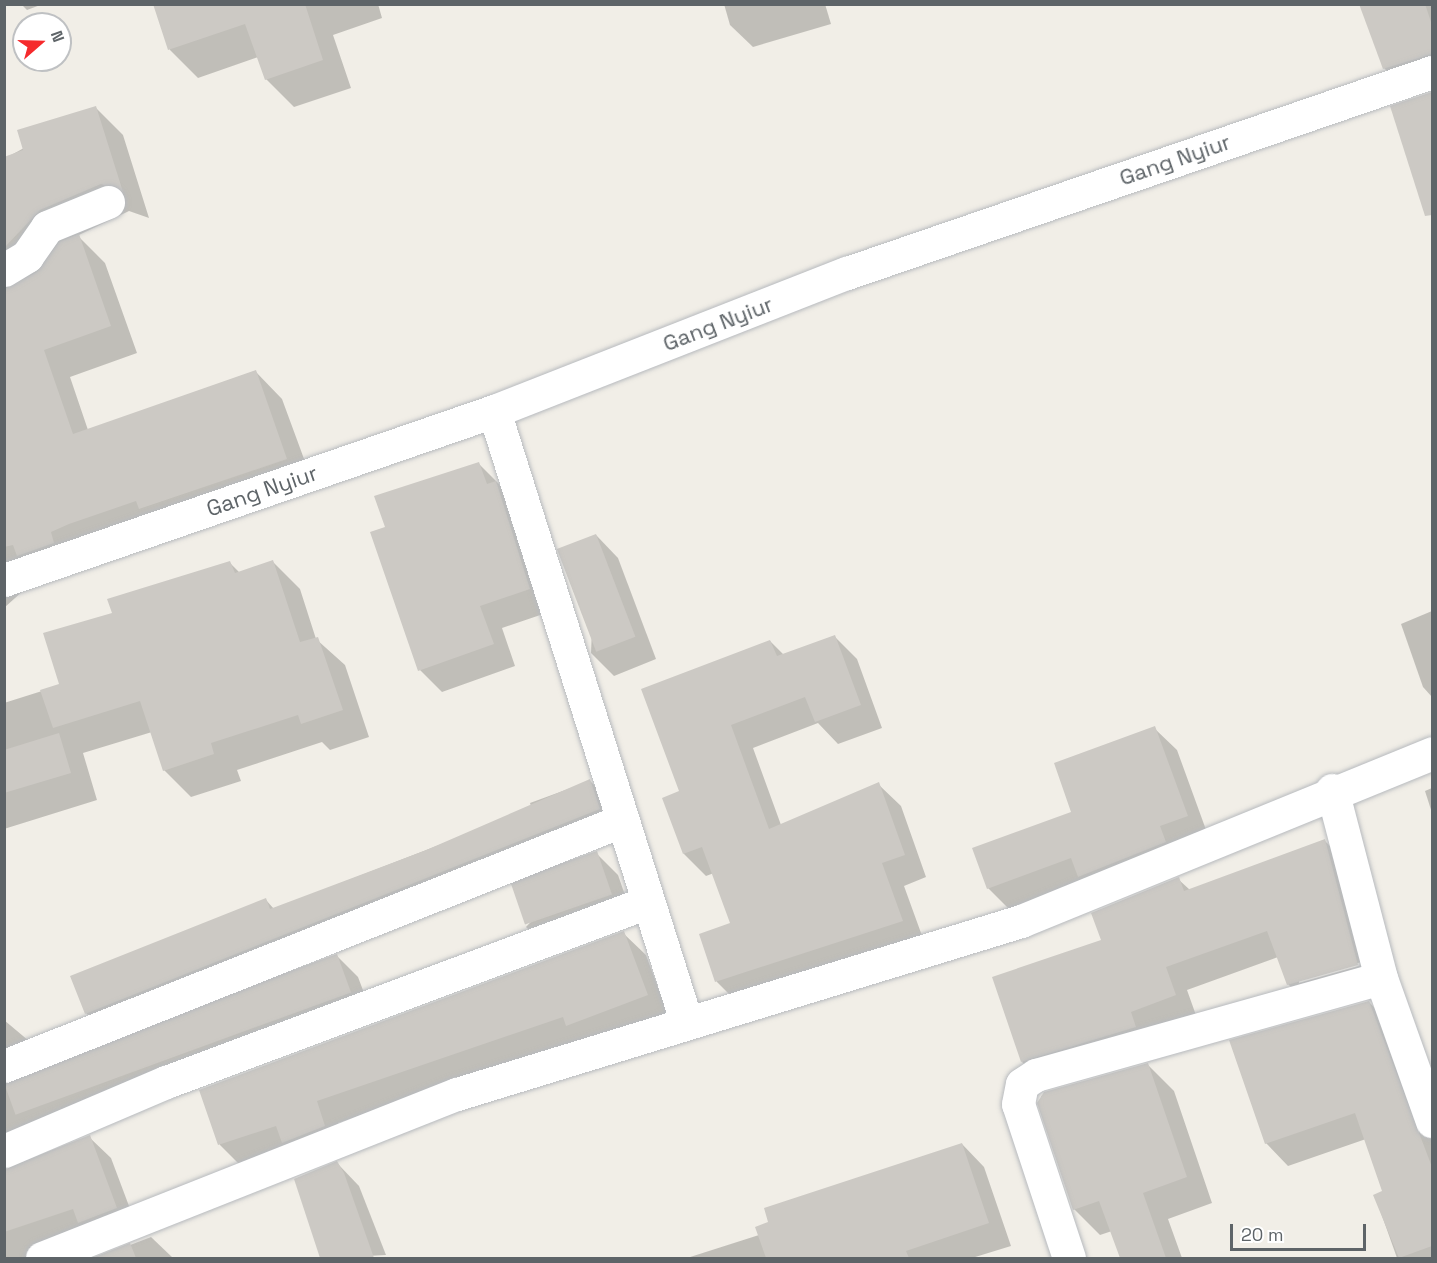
<!DOCTYPE html>
<style>
body{margin:0}
#map{position:relative;width:1437px;height:1263px;overflow:hidden;background:#f1eee7;font-family:"Space Grotesk",sans-serif}
div>[style]{position:absolute}
.shadow>*{inset:0;background:#0003}
.building>*{inset:0;background:#ccc9c4;transform-origin:0 0}
.roads{filter:drop-shadow(0 0 2px #b7babe) drop-shadow(0 0 2px #b7babe)}
.minor>*{height:33px;margin:-16.5px;padding:0 16.5px;transform-origin:16.5px;border-radius:16.5px;background:#fff}
span{translate:-50% -50%;white-space:nowrap;text-align:center;line-height:1.15;-webkit-text-stroke:6px #fff;paint-order:stroke}
.street-label{font-size:22px;color:#5e6468}
.frame{position:absolute;inset:0;border:6px solid #5e6468;pointer-events:none}
.north{position:absolute;left:12px;top:12px;width:60px;height:60px;box-sizing:border-box;background:#fff;border:2px solid #bfc1c3;border-radius:50%;rotate:70deg;font-size:16px;font-weight:700;line-height:24px;text-align:center;color:#5e6468}
.north::after{content:'';display:block;margin:auto;width:21px;height:27px;background:#f52a2c;clip-path:polygon(50% 0,100% 100%,50% 72%,0 100%)}
.scale{position:absolute;left:1230px;top:1224px;width:136px;height:27px;box-sizing:border-box;border:3px solid #5e6468;border-top:0;padding-left:8px;font-size:18px;line-height:21px;white-space:nowrap;color:#5e6468;-webkit-text-stroke:4px #fff;paint-order:stroke}
</style>
<div id="map">
<div class="shadow">
<i style="clip-path:polygon(21px 4px,43px 4px,27px 10px)"></i>
<i style="clip-path:polygon(154px 4px,378px 4px,382px 18px,333px 35px,351px 88px,294px 107px,266px 79px,258px 57px,198px 78px,170px 50px)"></i>
<i style="clip-path:polygon(724px 4px,825px 4px,831px 24px,753px 47px,730px 25px)"></i>
<i style="clip-path:polygon(1361px 4px,1432px 4px,1432px 82px,1406px 91px,1384px 68px)"></i>
<i style="clip-path:polygon(1432px 93px,1432px 198px,1415px 180px,1391px 107px)"></i>
<i style="clip-path:polygon(96px 108px,123px 135px,149px 218px,129px 211px,62px 243px,78px 236px,105px 263px,137px 353px,70px 377px,88px 430px,255px 371px,282px 399px,314px 486px,25px 589px,4px 608px,4px 159px)"></i>
<i style="clip-path:polygon(479px 464px,501px 486px,552px 611px,502px 628px,515px 666px,442px 692px,420px 670px,387px 528px)"></i>
<i style="clip-path:polygon(596px 535px,618px 558px,656px 659px,614px 676px,591px 653px)"></i>
<i style="clip-path:polygon(273px 562px,300px 589px,316px 639px,345px 665px,369px 737px,330px 750px,322px 742px,237px 770px,241px 781px,191px 797px,164px 770px,152px 732px,83px 753px,97px 800px,4px 829px,4px 703px,61px 685px,114px 614px,230px 563px,240px 573px)"></i>
<i style="clip-path:polygon(1432px 611px,1432px 697px,1423px 687px,1401px 624px)"></i>
<i style="clip-path:polygon(834px 636px,857px 659px,882px 728px,838px 744px,818px 723px,753px 748px,781px 825px,878px 784px,901px 806px,926px 877px,904px 886px,925px 944px,739px 1004px,717px 982px,701px 935px,732px 924px,714px 873px,706px 876px,684px 854px,681px 792px,770px 641px,784px 655px)"></i>
<i style="clip-path:polygon(1154px 728px,1177px 750px,1209px 838px,1010px 910px,988px 888px,1073px 812px)"></i>
<i style="clip-path:polygon(590px 781px,612px 802px,621px 831px,108px 1035px,86px 1013px,266px 900px,274px 909px,532px 809px,530px 803px)"></i>
<i style="clip-path:polygon(1432px 788px,1432px 813px,1425px 791px)"></i>
<i style="clip-path:polygon(evenodd,1325px 841px,1347px 863px,1380px 987px,1310px 1007px,1288px 984px,1278px 957px,1187px 990px,1197px 1018px,1045px 1084px,1022px 1062px,1103px 941px,1178px 879px,1190px 890px,1325px 841px,1365px 961px,1366px 964px,1299px 983px,1299px 980px,1365px 961px)"></i>
<i style="clip-path:polygon(596px 853px,618px 875px,633px 918px,549px 949px,526px 927px)"></i>
<i style="clip-path:polygon(623px 933px,646px 955px,669px 1017px,582px 1040px,338px 1123px,347px 1148px,242px 1167px,220px 1145px,201px 1090px)"></i>
<i style="clip-path:polygon(337px 956px,358px 977px,372px 1014px,10px 1162px,9px 1168px,89px 1137px,111px 1158px,138px 1230px,65px 1258px,4px 1258px,4px 1020px,29px 1041px,7px 1085px)"></i>
<i style="clip-path:polygon(1369px 1002px,1391px 1025px,1432px 1134px,1432px 1258px,1397px 1258px,1375px 1196px,1384px 1192px,1366px 1139px,1288px 1166px,1266px 1143px)"></i>
<i style="clip-path:polygon(1148px 1065px,1174px 1091px,1212px 1203px,1168px 1219px,1182px 1258px,1122px 1258px,1112px 1231px,1100px 1235px,1074px 1209px,1041px 1096px)"></i>
<i style="clip-path:polygon(962px 1144px,984px 1167px,1011px 1246px,972px 1258px,687px 1258px,759px 1235px)"></i>
<i style="clip-path:polygon(337px 1163px,359px 1186px,386px 1255px,329px 1258px,318px 1247px)"></i>
<i style="clip-path:polygon(151px 1237px,173px 1258px,96px 1258px)"></i>
</div>
<div class="building">
<i style="clip-path:polygon(153px 4px,305px 4px,323px 60px,265px 80px,245px 24px,168px 50px)"></i>
<i style="clip-path:polygon(1359px 4px,1425px 4px,1432px 25px,1432px 54px,1383px 69px)"></i>
<i style="clip-path:polygon(1432px 92px,1432px 215px,1425px 216px,1390px 106px)"></i>
<i style="clip-path:polygon(96px 106px,123px 192px,101px 184px,40px 210px,4px 248px,4px 157px,23px 150px,17px 130px)"></i>
<i style="clip-path:polygon(79px 234px,111px 326px,44px 350px,73px 434px,256px 370px,287px 459px,139px 509px,136px 501px,69px 524px,51px 532px,54px 543px,17px 556px,13px 545px,4px 547px,4px 289px,37px 272px,59px 242px)"></i>
<i style="clip-path:polygon(479px 462px,487px 484px,496px 481px,530px 589px,480px 606px,494px 644px,418px 671px,370px 532px,385px 527px,374px 496px)"></i>
<i style="left:596px;top:534px;width:110px;height:42px;rotate:69deg"></i>
<i style="clip-path:polygon(273px 560px,300px 642px,318px 637px,343px 710px,301px 724px,298px 715px,211px 743px,214px 754px,163px 771px,140px 701px,53px 728px,40px 690px,59px 684px,43px 633px,112px 613px,107px 599px,230px 561px,235px 573px)"></i>
<i style="clip-path:polygon(835px 635px,861px 705px,815px 722px,805px 697px,731px 725px,769px 829px,879px 782px,905px 855px,882px 863px,903px 921px,715px 982px,699px 934px,730px 923px,702px 847px,683px 854px,662px 798px,679px 791px,641px 689px,770px 640px,777px 656px)"></i>
<i style="clip-path:polygon(1155px 726px,1188px 816px,1160px 826px,1166px 842px,1078px 877px,1071px 858px,987px 889px,972px 848px,1071px 812px,1054px 763px)"></i>
<i style="clip-path:polygon(59px 733px,71px 773px,4px 793px,4px 750px)"></i>
<i style="clip-path:polygon(590px 779px,600px 809px,85px 1014px,70px 976px,266px 898px,270px 909px,424px 851px)"></i>
<i style="clip-path:polygon(1325px 839px,1358px 965px,1287px 985px,1267px 931px,1166px 967px,1176px 995px,1131px 1012px,1136px 1027px,1021px 1062px,992px 977px,1101px 940px,1091px 913px,1179px 877px,1184px 891px)"></i>
<i style="left:597px;top:851px;width:46px;height:92px;rotate:71deg"></i>
<i style="clip-path:polygon(624px 931px,648px 995px,566px 1026px,563px 1017px,317px 1101px,325px 1126px,282px 1143px,276px 1126px,218px 1145px,199px 1090px)"></i>
<i style="left:337px;top:954px;width:41px;height:357px;rotate:70deg"></i>
<i style="clip-path:polygon(1369px 1001px,1432px 1167px,1432px 1246px,1399px 1258px,1373px 1195px,1382px 1191px,1355px 1113px,1265px 1144px,1229px 1040px)"></i>
<i style="clip-path:polygon(1148px 1063px,1187px 1177px,1143px 1193px,1166px 1258px,1120px 1258px,1099px 1201px,1073px 1210px,1037px 1103px,1044px 1092px)"></i>
<i style="clip-path:polygon(90px 1135px,117px 1208px,78px 1223px,73px 1209px,4px 1232px,4px 1169px)"></i>
<i style="clip-path:polygon(962px 1143px,989px 1223px,906px 1251px,909px 1258px,766px 1258px,755px 1227px,768px 1222px,764px 1208px)"></i>
<i style="clip-path:polygon(337px 1161px,344px 1173px,374px 1258px,320px 1258px,294px 1179px)"></i>
<i style="clip-path:polygon(130px 1243px,136px 1258px,92px 1258px)"></i>
</div>
<div class="roads">
<div class="minor">
<i style="left:4px;top:270px;width:27px;rotate:-31deg"></i>
<i style="left:27px;top:256px;width:35px;rotate:-55deg"></i>
<i style="left:47px;top:227px;width:66px;rotate:-22.3deg"></i>
<i style="left:494px;top:411px;width:640px;rotate:72.53deg"></i>
<i style="left:4px;top:580px;width:518px;rotate:-19.03deg"></i>
<i style="left:494px;top:411px;width:379px;rotate:-21.4deg"></i>
<i style="left:847px;top:273px;width:619px;rotate:-18.96deg"></i>
<i style="left:1332px;top:790px;width:194px;rotate:75.4deg"></i>
<i style="left:1381px;top:978px;width:152px;rotate:70.4deg"></i>
<i style="left:4px;top:1066px;width:664px;rotate:-21.66deg"></i>
<i style="left:4px;top:1151px;width:176px;rotate:-23.1deg"></i>
<i style="left:166px;top:1082px;width:511px;rotate:-20.49deg"></i>
<i style="left:42px;top:1258px;width:446px;rotate:-21.6deg"></i>
<i style="left:457px;top:1094px;width:590px;rotate:-17.05deg"></i>
<i style="left:1021px;top:921px;width:444px;rotate:-22.2deg"></i>
<i style="left:1069px;top:1258px;width:162px;rotate:-108.3deg"></i>
<i style="left:1018px;top:1104px;width:20px;rotate:-79deg"></i>
<i style="left:1022px;top:1084px;width:17px;rotate:-33deg"></i>
<i style="left:1036px;top:1075px;width:358px;rotate:-15.7deg"></i>
</div>
</div>
<div class="street-label">
<span style="left:1175px;top:160px;rotate:-19deg">Gang Nyiur</span>
<span style="left:718px;top:324px;rotate:-21deg">Gang Nyiur</span>
<span style="left:262px;top:491px;rotate:-19deg">Gang Nyiur</span>
</div>
<div class="frame"></div>
<div class="north">N</div>
<div class="scale">20 m</div>
</div>
